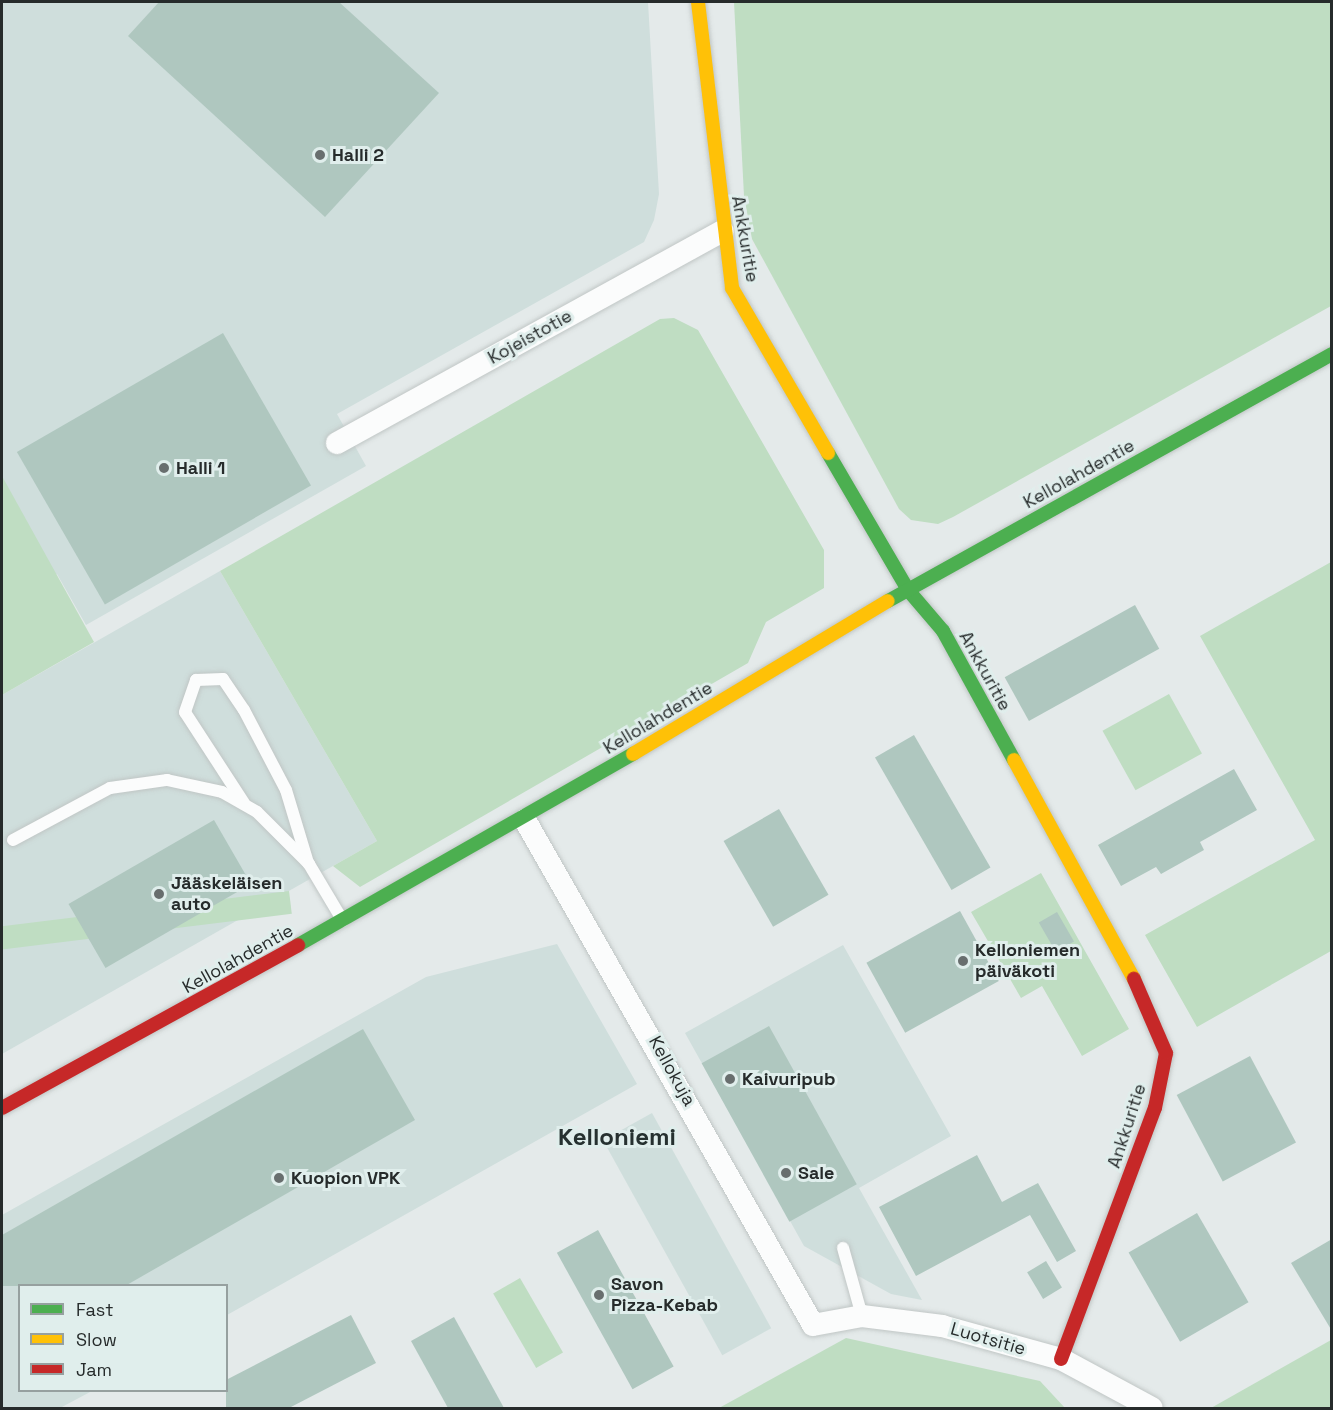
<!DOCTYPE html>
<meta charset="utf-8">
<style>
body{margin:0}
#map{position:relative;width:1333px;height:1410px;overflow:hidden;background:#e4eaea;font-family:"Space Grotesk",sans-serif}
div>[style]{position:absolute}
.built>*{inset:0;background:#cfdedc;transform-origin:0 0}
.green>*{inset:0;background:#bfddc2;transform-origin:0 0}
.building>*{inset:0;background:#afc7bf;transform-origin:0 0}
.roads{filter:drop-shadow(0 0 2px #c0c6c5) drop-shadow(0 0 2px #c0c6c5)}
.lane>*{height:12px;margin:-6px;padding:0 6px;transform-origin:6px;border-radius:6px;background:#fbfcfc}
.street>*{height:22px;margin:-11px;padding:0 11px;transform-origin:11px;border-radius:11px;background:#fbfcfc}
.fast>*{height:14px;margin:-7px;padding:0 7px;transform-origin:7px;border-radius:7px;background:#4caf50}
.slow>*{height:14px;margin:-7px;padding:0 7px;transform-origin:7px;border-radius:7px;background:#ffc107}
.jam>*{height:14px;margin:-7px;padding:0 7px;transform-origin:7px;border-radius:7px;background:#c62828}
.dots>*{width:16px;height:16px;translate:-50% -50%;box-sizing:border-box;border:3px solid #e0eeec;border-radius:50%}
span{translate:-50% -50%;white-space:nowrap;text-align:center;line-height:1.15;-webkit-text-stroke:6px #e0eeec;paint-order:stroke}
.poi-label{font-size:18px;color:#262b2b;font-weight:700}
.left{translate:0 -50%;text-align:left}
.street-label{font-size:18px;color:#262b2b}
.district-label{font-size:24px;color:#263130;font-weight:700}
.frame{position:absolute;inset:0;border:3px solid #262b2b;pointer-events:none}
.legend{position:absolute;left:18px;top:1284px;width:210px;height:108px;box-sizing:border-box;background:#e0eeec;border:2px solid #96a09f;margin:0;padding:8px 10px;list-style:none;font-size:18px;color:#262b2b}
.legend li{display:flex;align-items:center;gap:12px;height:30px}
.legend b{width:30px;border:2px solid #96a09f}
</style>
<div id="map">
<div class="built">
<i style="clip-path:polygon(2px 2px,648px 2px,659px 194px,654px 220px,644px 242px,337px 414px,366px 466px,86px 625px,57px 574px,2px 605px)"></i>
<i style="clip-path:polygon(220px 571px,377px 841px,2px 1054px,2px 695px)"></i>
<i style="clip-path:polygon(557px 944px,637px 1084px,227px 1315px,226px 1286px,20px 1286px,20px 1390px,92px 1391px,60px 1408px,2px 1408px,2px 1215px,426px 977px)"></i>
<i style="clip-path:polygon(843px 945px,951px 1136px,859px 1188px,922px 1300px,891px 1294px,804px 1246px,685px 1033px)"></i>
<i style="left:652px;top:1113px;width:246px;height:56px;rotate:61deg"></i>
</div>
<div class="green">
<i style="clip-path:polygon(734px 2px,1331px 2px,1331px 306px,953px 517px,938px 524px,911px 520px,899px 509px,752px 239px,744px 196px)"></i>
<i style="clip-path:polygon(674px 318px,698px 330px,824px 550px,824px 588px,766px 622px,748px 663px,360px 887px,333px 866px,377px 841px,220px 571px,660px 319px)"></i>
<i style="clip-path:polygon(2px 476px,94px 642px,2px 695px)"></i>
<i style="clip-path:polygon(1331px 562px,1331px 951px,1197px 1027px,1145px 935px,1315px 840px,1200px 636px)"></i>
<i style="left:1169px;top:694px;width:68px;height:76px;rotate:61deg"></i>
<i style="clip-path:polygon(1041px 873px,1129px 1029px,1082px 1056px,1042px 986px,1021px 998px,971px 912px)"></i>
<i style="left:289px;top:891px;width:23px;height:330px;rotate:83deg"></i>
<i style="left:520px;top:1278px;width:86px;height:31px;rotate:60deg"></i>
<i style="clip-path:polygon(846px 1338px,1040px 1381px,1065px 1408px,719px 1408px)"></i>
<i style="clip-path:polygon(1331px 1340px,1331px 1408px,1211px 1408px,1308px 1353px)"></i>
</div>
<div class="building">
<i style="clip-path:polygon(159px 2px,339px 2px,439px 93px,325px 217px,128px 36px)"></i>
<i style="left:223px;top:333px;width:176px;height:238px;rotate:60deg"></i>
<i style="left:1135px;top:605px;width:50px;height:149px;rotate:61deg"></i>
<i style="left:914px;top:735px;width:153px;height:45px;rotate:60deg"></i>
<i style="clip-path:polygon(1234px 769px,1257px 810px,1200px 842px,1204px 850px,1161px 874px,1156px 867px,1121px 886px,1098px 845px)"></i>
<i style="left:779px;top:809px;width:99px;height:64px;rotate:60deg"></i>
<i style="left:214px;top:820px;width:74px;height:168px;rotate:60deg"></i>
<i style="left:960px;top:911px;width:80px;height:107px;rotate:61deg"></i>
<i style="left:1057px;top:912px;width:34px;height:21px;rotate:60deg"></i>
<i style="left:769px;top:1026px;width:181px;height:77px;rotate:61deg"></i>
<i style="clip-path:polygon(363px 1029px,415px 1120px,125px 1286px,2px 1286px,2px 1235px)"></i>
<i style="left:1250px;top:1056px;width:98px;height:83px;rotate:62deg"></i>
<i style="clip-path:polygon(977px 1155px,1002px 1202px,1038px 1183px,1076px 1251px,1057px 1262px,1030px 1215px,916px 1276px,879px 1207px)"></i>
<i style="left:1197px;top:1213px;width:103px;height:79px;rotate:60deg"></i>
<i style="left:598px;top:1230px;width:156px;height:47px;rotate:61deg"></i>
<i style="clip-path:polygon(1332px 1239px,1332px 1331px,1291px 1263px)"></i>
<i style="left:1046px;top:1261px;width:31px;height:22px;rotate:59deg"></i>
<i style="clip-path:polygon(351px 1315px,376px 1363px,289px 1408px,226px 1408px,226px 1380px)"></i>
<i style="clip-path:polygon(454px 1317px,504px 1408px,448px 1408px,411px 1341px)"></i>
</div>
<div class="roads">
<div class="lane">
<i style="left:244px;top:803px;width:108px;rotate:-123deg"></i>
<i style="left:185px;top:712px;width:34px;rotate:-71deg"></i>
<i style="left:196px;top:680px;width:27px;rotate:-2deg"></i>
<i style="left:223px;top:679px;width:37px;rotate:56deg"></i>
<i style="left:244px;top:710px;width:90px;rotate:62.3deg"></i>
<i style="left:286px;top:790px;width:76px;rotate:73.2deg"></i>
<i style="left:13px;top:840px;width:110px;rotate:-28.2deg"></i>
<i style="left:110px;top:788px;width:58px;rotate:-8deg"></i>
<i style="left:167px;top:780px;width:56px;rotate:12.3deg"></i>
<i style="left:222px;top:792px;width:40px;rotate:29.7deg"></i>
<i style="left:257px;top:812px;width:74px;rotate:45deg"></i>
<i style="left:309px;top:864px;width:66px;rotate:59.2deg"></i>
<i style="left:843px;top:1248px;width:71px;rotate:74.4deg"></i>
</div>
<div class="street">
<i style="left:337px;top:443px;width:440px;rotate:-28.8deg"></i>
<i style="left:525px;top:820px;width:581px;rotate:60.3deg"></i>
<i style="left:813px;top:1325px;width:50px;rotate:-10.4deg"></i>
<i style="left:862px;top:1316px;width:81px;rotate:7.1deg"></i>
<i style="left:942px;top:1326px;width:123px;rotate:15.5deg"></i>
<i style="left:1061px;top:1359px;width:103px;rotate:28.3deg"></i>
</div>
<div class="fast">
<i style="left:828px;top:453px;width:159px;rotate:59.7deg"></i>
<i style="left:908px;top:590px;width:54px;rotate:49.5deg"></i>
<i style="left:943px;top:631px;width:147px;rotate:61.2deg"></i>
<i style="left:888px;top:601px;width:508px;rotate:-29.09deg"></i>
<i style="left:298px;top:945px;width:386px;rotate:-29.7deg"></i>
</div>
<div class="slow">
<i style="left:698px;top:2px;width:288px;rotate:83.2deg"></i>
<i style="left:732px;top:288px;width:191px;rotate:59.8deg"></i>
<i style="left:633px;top:754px;width:297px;rotate:-31deg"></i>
<i style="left:1014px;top:760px;width:250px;rotate:61.3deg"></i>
</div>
<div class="jam">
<i style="left:2px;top:1108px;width:338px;rotate:-28.8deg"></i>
<i style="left:1061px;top:1359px;width:268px;rotate:-69.5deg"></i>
<i style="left:1155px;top:1108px;width:56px;rotate:-78.7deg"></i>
<i style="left:1166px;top:1053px;width:81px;rotate:-113.4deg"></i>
</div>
</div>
<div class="dots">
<i style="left:320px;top:155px;background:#686e6e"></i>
<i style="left:164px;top:468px;background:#686e6e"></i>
<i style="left:159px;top:894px;background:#686e6e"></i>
<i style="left:963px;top:961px;background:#686e6e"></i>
<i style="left:730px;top:1079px;background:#686e6e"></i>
<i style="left:786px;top:1173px;background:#686e6e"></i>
<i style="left:279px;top:1178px;background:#686e6e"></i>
<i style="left:599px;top:1295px;background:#686e6e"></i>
</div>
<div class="poi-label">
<span class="left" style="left:332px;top:155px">Halli 2</span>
<span class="left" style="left:176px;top:468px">Halli 1</span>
<span class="left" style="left:171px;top:894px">Jääskeläisen<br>auto</span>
<span class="left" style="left:975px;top:961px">Kelloniemen<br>päiväkoti</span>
<span class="left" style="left:742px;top:1079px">Kaivuripub</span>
<span class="left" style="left:798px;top:1173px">Sale</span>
<span class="left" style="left:291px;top:1178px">Kuopion VPK</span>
<span class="left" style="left:611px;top:1295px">Savon<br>Pizza-Kebab</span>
</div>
<div class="street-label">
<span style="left:745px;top:239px;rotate:80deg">Ankkuritie</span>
<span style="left:530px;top:337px;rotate:-29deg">Kojeistotie</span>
<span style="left:1079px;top:474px;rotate:-29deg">Kellolahdentie</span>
<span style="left:985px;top:671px;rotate:61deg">Ankkuritie</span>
<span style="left:658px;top:718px;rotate:-31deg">Kellolahdentie</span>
<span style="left:238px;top:959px;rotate:-29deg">Kellolahdentie</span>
<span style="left:672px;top:1071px;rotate:61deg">Kellokuja</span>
<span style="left:1127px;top:1126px;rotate:-72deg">Ankkuritie</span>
<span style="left:988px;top:1339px;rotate:16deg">Luotsitie</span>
</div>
<div class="district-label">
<span style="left:617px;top:1137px">Kelloniemi</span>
</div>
<div class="frame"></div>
<ul class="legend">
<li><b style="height:8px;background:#4caf50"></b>Fast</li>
<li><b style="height:8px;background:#ffc107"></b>Slow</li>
<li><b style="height:8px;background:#c62828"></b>Jam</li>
</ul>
</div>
